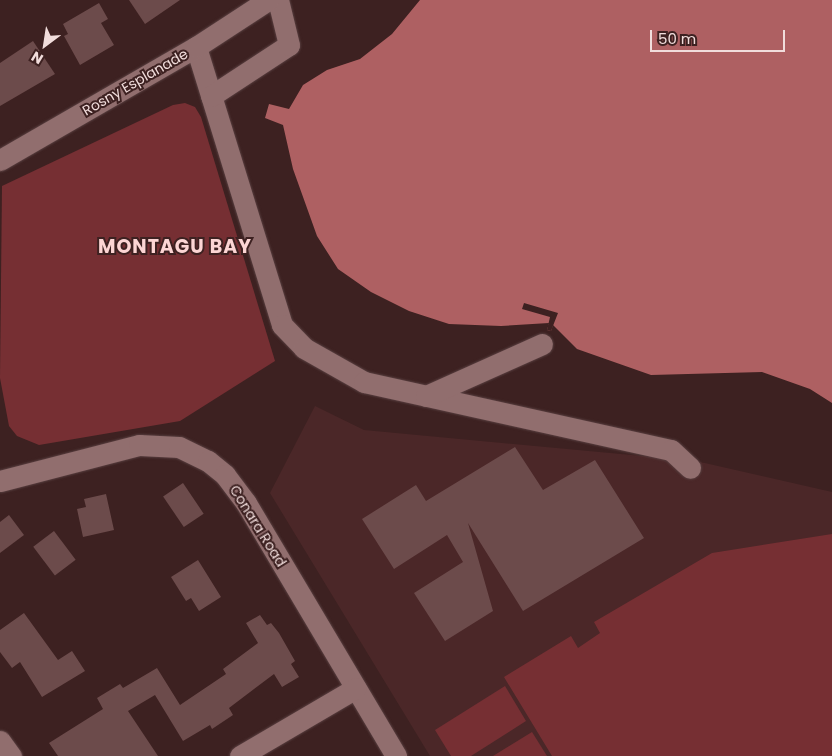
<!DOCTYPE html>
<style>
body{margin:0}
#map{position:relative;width:832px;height:756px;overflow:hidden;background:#3d2121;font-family:Poppins,sans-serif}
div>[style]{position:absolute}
.built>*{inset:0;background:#4b2728}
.green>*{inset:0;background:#762f33}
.water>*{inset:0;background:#ae6062}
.pier>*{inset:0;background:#3d2121}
.building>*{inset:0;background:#6c4b4b;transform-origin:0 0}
.roads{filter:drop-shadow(0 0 1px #594041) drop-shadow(0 0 1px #594041)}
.minor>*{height:21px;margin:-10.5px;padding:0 10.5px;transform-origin:10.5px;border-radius:10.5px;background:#916e6e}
span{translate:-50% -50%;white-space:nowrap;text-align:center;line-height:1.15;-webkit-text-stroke:4px #3d2121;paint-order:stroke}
.street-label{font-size:14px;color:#f1dddc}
.district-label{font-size:19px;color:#fcd5d4;font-weight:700;letter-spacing:1px}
.north{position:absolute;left:20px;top:20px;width:50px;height:50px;-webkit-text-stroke:4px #3d2121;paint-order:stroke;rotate:211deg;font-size:14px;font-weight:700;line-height:20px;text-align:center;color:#f1dddc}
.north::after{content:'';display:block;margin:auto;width:18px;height:22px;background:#f1dddc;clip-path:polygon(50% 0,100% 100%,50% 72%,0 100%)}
.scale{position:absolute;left:650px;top:30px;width:135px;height:22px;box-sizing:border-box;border:2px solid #f1dddc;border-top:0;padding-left:6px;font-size:15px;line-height:18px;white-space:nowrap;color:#f1dddc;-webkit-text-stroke:4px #3d2121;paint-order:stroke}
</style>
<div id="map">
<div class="built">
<i style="clip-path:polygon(315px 406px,364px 430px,696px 461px,832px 492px,832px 756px,430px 756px,270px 493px)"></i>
</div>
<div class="green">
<i style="clip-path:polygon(185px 103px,195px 107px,201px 117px,275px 361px,180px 421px,39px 445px,17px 436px,9px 426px,0 378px,2px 186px,173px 105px)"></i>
<i style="clip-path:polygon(832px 534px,832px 756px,552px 756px,504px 677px,571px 636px,578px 648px,600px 633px,594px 622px,712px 553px)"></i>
<i style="clip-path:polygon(505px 686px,526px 721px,471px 756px,451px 756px,435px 730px)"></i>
<i style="clip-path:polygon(532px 732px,547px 756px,493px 756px)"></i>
</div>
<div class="water">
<i style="clip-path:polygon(420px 0,832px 0,832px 403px,810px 389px,762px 372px,651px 375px,577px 349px,553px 325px,551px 331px,547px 330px,549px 323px,501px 326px,449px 324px,409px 311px,371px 292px,338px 269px,317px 236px,293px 169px,283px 125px,265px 118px,269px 104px,289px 109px,303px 85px,327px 70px,360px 59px,392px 34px)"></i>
</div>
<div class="pier">
<i style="clip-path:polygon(524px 303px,558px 313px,551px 331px,547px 330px,550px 317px,522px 309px)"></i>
</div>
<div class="building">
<i style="clip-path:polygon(129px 0,180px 0,145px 24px)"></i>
<i style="clip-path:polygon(99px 3px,108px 19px,101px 23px,114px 45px,80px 65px,64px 36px,68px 34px,63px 24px)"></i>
<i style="clip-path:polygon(33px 41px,55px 74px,0 106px,0 63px)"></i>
<i style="clip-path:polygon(515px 447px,543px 490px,595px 460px,644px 538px,523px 611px,468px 523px,493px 611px,445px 641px,414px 593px,463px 562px,447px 535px,394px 569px,362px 519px,416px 485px,426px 501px)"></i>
<i style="left:183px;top:483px;width:37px;height:24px;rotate:56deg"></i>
<i style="clip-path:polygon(106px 494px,114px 530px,83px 537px,77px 509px,86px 507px,84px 499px)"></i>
<i style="clip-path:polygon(9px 515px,24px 535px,0 553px,0 522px)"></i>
<i style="left:54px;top:531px;width:36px;height:26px;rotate:53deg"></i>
<i style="clip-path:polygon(198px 560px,221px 597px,199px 611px,191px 598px,186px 601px,171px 577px)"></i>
<i style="clip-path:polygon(24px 613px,58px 660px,72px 651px,85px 671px,42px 697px,20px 662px,12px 668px,0 652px,0 630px)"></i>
<i style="clip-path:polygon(260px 615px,267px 625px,271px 623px,279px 633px,295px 661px,291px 664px,299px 677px,282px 687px,274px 674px,229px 708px,233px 715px,212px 729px,210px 725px,183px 741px,155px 695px,128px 711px,158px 756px,58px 756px,49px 743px,103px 709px,97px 698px,120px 684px,123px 688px,157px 668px,180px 705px,226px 674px,223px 669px,258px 643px,246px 623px)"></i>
</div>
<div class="roads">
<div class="minor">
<i style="left:196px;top:47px;width:291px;rotate:72.8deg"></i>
<i style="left:282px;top:325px;width:32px;rotate:46deg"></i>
<i style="left:304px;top:348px;width:69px;rotate:29.5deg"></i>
<i style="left:364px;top:382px;width:314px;rotate:12.5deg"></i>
<i style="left:671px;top:450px;width:26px;rotate:43deg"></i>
<i style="left:211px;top:96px;width:93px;rotate:-33.2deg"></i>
<i style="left:289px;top:45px;width:46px;rotate:-103.7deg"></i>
<i style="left:0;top:160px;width:226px;rotate:-30deg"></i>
<i style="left:196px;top:47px;width:86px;rotate:-33.1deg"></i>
<i style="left:426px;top:396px;width:127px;rotate:-24.1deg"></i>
<i style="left:0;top:481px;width:144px;rotate:-14.5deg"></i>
<i style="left:139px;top:445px;width:40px;rotate:2.9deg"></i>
<i style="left:179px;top:447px;width:32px;rotate:26deg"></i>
<i style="left:208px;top:461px;width:22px;rotate:39deg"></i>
<i style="left:225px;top:475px;width:35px;rotate:53deg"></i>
<i style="left:246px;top:503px;width:294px;rotate:59.3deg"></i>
<i style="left:0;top:741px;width:19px;rotate:54deg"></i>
<i style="left:240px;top:756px;width:134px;rotate:-30.4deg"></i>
</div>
</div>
<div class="street-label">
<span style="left:135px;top:82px;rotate:-30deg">Rosny Esplanade</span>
<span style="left:258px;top:526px;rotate:58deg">Conara Road</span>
</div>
<div class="district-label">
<span style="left:175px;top:247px">MONTAGU BAY</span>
</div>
<div class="north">N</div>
<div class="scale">50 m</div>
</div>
